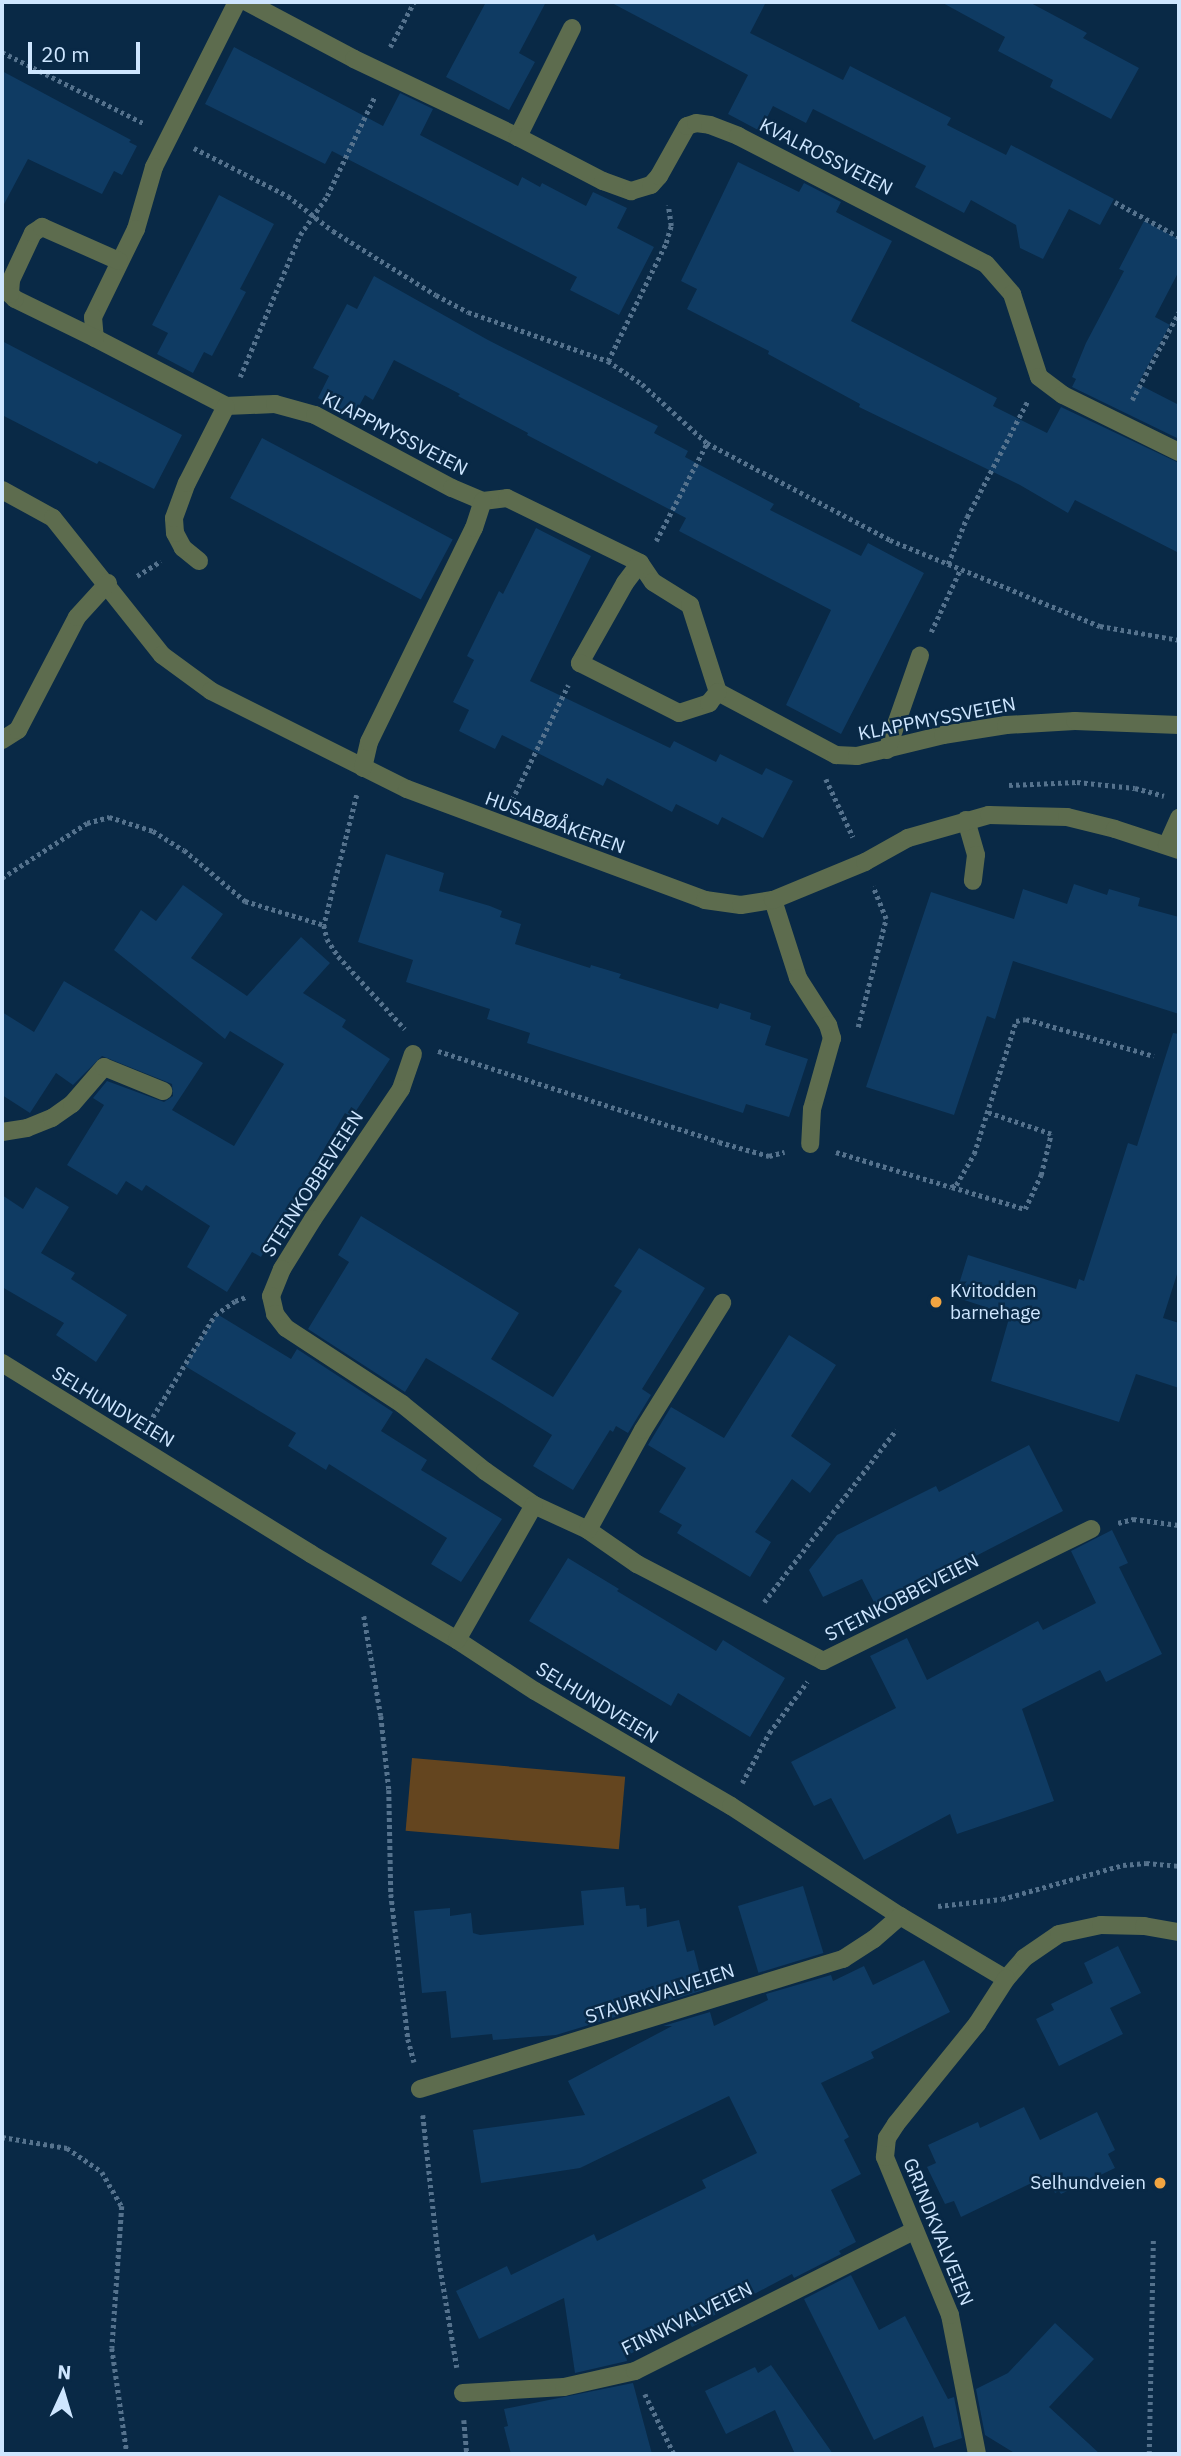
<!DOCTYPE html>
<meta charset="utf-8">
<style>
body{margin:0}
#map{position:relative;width:1181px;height:2456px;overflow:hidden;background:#092946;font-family:"IBM Plex Sans",sans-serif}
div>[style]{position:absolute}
.green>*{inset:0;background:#64451f;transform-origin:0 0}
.building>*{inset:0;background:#0f3b63;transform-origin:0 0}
.path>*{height:4.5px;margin-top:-2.25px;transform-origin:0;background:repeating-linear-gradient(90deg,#55728d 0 3.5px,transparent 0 7px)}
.service>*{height:18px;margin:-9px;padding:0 9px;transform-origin:9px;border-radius:9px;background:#5d6c4e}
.minor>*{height:18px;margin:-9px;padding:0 9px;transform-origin:9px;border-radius:9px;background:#5d6c4e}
.dots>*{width:19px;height:19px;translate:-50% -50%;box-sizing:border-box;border:4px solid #092946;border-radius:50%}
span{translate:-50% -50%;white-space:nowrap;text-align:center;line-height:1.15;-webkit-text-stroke:5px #092946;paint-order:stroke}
.street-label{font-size:19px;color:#cee6ff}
.poi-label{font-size:19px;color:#cee6ff}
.left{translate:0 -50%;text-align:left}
.right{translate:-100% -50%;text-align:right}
.frame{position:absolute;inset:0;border:4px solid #cee6ff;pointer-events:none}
.north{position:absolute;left:28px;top:2358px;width:70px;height:70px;-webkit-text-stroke:5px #092946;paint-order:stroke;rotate:4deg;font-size:19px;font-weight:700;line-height:28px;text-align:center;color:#cee6ff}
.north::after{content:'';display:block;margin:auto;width:24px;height:32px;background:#cee6ff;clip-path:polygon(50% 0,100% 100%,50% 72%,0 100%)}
.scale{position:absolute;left:28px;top:42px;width:112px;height:32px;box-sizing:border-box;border:4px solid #cee6ff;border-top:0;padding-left:9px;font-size:21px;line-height:24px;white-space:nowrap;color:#cee6ff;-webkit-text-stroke:5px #092946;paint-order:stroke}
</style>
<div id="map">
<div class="green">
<i style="left:412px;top:1758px;width:214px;height:73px;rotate:5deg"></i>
</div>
<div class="building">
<i style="clip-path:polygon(486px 2px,546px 2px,519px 53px,535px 62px,509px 110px,446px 77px)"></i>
<i style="clip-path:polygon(610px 2px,766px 2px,750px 33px,843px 80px,850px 66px,951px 118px,947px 125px,1006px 155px,1011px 145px,1114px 199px,1100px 225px,1069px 209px,1043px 259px,1020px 248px,1016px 225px,971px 200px,964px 213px,915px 187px,926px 166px,813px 109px,806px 123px,773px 106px,760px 131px,728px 114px,748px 75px)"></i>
<i style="clip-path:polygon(941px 2px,1029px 2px,1087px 33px,1083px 38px,1139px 68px,1111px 119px,1050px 87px,1053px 80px,998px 51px,1005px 37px)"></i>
<i style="clip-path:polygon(234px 47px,383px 126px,400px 93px,433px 109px,420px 135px,518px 186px,522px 177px,540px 187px,542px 183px,586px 206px,593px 192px,627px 208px,617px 228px,654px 247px,619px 315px,570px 290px,577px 277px,332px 151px,325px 164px,205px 104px)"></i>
<i style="clip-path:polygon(2px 71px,131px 140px,129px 142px,137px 146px,122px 175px,114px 171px,102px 194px,28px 159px,2px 208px)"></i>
<i style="clip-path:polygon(738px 162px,799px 192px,804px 183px,841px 202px,836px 212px,892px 241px,851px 321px,997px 398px,993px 406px,1047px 433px,1061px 407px,1179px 463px,1179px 553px,1075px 500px,1068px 513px,1020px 485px,859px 407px,860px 404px,768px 354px,769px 351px,687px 309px,697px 289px,681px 281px)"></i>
<i style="clip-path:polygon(219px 195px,274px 224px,240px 289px,246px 292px,212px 356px,204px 352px,193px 373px,157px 354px,168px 333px,152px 325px)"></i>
<i style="clip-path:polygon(1144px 221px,1179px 239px,1179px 271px,1155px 317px,1170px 325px,1138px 384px,1179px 405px,1179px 439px,1072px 387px,1076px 379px,1072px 377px,1086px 343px,1124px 271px,1119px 269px)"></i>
<i style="clip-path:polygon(374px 276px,488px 340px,658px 426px,654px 433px,688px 451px,685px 457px,774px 504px,770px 510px,861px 556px,868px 543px,924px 573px,841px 734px,786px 705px,831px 610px,679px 531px,686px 518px,527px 435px,528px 433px,458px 396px,460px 394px,394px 360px,373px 400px,365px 395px,353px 417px,318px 398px,329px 376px,313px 368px,347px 304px,357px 309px)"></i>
<i style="clip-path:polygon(2px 341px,182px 435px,154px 489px,99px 461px,97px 464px,2px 415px)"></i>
<i style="left:262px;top:438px;width:216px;height:68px;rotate:28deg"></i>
<i style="clip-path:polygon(536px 528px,591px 556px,530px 681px,670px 748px,674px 741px,716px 762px,720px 754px,762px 775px,766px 768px,793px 781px,763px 838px,722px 817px,718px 825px,676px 804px,672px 812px,607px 778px,603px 786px,502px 735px,495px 749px,459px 731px,469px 710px,453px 702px,474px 660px,467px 656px,499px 591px,503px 594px)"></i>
<i style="clip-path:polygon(386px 854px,444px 873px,439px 891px,490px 906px,502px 911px,500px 917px,521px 924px,515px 944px,590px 968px,591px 965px,621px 974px,619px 978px,718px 1009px,720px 1003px,751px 1013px,750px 1019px,771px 1026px,765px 1045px,808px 1059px,789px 1117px,746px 1104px,743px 1113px,527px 1043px,530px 1033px,487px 1019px,490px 1009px,406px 982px,413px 960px,358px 942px)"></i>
<i style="clip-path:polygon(1074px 884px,1107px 895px,1109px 889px,1140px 898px,1138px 906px,1179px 917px,1179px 1014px,1013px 961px,995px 1019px,987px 1016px,954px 1115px,866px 1087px,931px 892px,1014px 919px,1023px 889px,1067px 904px)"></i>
<i style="clip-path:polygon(183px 885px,223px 914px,191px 958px,247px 996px,301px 937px,330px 963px,303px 993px,346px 1020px,342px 1027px,390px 1059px,352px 1117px,345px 1113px,261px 1257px,252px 1252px,227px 1292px,187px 1267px,210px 1226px,146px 1185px,142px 1191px,126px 1181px,117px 1195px,67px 1165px,104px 1105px,93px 1098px,107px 1081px,164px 1102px,173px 1096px,172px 1084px,102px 1056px,73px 1085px,56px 1073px,30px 1113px,2px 1095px,2px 1012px,34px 1032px,64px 981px,203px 1063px,172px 1110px,234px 1146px,284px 1064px,230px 1031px,225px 1039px,114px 950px,141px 910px,156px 921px)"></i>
<i style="clip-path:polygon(1173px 1033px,1179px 1034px,1179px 1268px,1163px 1318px,1179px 1323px,1179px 1388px,1136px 1374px,1119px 1422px,991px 1381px,1010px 1315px,955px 1297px,968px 1255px,1076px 1289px,1079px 1279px,1084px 1281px,1128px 1143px,1137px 1146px)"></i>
<i style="clip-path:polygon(36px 1187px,69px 1207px,41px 1253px,75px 1273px,71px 1279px,127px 1315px,96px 1362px,56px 1335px,64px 1323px,2px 1287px,2px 1195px,23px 1209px)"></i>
<i style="clip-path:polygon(361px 1216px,519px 1313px,491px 1359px,553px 1397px,622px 1291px,614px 1286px,639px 1248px,705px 1288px,642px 1389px,651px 1395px,628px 1433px,616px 1426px,613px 1432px,610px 1430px,573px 1490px,533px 1466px,552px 1435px,501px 1403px,426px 1358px,405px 1392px,308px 1329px,349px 1262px,338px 1255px)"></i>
<i style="clip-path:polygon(217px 1314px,291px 1359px,297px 1349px,393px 1412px,381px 1431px,427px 1460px,421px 1470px,502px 1519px,461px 1582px,431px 1564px,447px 1538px,329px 1464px,326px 1470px,288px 1446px,296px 1433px,185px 1366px)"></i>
<i style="clip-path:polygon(789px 1335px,836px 1365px,791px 1436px,831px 1464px,810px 1493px,792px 1479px,755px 1532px,771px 1542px,750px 1577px,677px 1533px,682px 1525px,659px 1512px,686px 1468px,648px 1445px,671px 1407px,724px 1438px)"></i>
<i style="clip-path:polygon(1029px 1445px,1063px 1511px,972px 1558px,973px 1561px,877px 1608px,862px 1579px,823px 1597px,809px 1570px,837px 1535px,936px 1486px,939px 1492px)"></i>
<i style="clip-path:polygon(1112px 1530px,1128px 1563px,1119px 1567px,1162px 1654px,1106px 1682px,1100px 1670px,1022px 1709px,1054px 1801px,957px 1834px,950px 1814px,864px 1860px,831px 1798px,814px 1806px,791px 1762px,896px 1708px,870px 1656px,907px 1638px,927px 1680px,1038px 1621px,1043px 1630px,1096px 1603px,1071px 1551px)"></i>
<i style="clip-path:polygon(568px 1558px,619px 1589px,617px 1591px,716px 1651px,723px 1640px,785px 1678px,750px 1737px,678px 1693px,671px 1706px,529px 1621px)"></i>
<i style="left:803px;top:1886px;width:70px;height:68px;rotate:73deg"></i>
<i style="clip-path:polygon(624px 1887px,626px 1906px,639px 1905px,640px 1909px,646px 1908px,647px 1927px,679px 1920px,687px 1952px,694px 1950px,704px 1990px,556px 2035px,493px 2040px,492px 2034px,451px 2038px,446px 1991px,422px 1993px,414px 1911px,450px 1908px,450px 1916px,471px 1913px,473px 1933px,480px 1935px,584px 1925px,581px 1891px)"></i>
<i style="clip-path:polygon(1118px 1946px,1141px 1993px,1110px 2008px,1123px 2034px,1059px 2066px,1036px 2019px,1054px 2010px,1051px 2004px,1093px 1983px,1084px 1963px)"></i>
<i style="clip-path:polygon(924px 1960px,950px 2012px,871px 2052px,874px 2058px,821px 2083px,849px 2137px,844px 2140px,861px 2174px,831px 2190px,856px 2242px,839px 2251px,841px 2254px,794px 2278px,792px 2274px,692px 2327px,690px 2324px,626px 2356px,627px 2361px,575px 2373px,564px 2298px,479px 2339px,456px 2291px,507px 2266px,511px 2275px,594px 2234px,597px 2241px,706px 2188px,702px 2180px,757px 2153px,729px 2096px,580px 2168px,481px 2183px,473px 2130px,585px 2115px,568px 2081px,672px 2026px,663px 2026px,710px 2012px,714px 2026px,768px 2000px,766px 1994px,831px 1975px,833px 1981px,864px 1966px,873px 1985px)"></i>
<i style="clip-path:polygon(1024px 2107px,1040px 2140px,1097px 2112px,1115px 2150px,1108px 2154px,1115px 2168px,1061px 2194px,1059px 2191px,1055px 2193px,1046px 2176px,961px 2217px,954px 2201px,945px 2204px,927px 2167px,936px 2163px,928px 2145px,978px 2122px,980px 2128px)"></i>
<i style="clip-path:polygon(851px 2275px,879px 2330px,905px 2316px,948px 2399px,954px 2397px,962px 2438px,934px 2448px,923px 2416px,874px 2440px,804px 2299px)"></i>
<i style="clip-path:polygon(1055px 2323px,1094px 2359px,1049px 2407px,1100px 2454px,1016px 2454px,985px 2435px,976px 2389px,1008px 2373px)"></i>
<i style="clip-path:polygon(771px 2365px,833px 2454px,795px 2454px,775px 2410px,726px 2434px,705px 2391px,755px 2367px,758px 2373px)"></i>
<i style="clip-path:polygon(633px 2383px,652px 2454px,511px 2454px,504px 2427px,508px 2426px,504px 2409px)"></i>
</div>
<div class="path">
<i style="left:390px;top:47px;width:51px;rotate:-61.9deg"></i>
<i style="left:2px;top:52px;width:160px;rotate:26.7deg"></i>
<i style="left:194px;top:148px;width:106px;rotate:27.1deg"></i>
<i style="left:288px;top:196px;width:57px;rotate:37.9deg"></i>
<i style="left:333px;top:231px;width:121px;rotate:31.9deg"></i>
<i style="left:436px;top:295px;width:36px;rotate:28deg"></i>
<i style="left:468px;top:312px;width:148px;rotate:19.3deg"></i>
<i style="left:608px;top:361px;width:41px;rotate:34.1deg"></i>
<i style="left:642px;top:384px;width:88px;rotate:42.2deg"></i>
<i style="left:707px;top:443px;width:207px;rotate:27.9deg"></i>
<i style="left:890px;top:540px;width:227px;rotate:22.3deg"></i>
<i style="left:1100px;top:626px;width:80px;rotate:10deg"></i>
<i style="left:1115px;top:202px;width:73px;rotate:28.7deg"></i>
<i style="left:608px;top:361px;width:131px;rotate:-63.8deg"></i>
<i style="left:666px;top:243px;width:18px;rotate:-74deg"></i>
<i style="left:671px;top:226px;width:21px;rotate:-98deg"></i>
<i style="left:240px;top:377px;width:154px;rotate:-67.1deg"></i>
<i style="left:300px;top:235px;width:47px;rotate:-55.3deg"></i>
<i style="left:327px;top:196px;width:109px;rotate:-64.4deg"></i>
<i style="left:1132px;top:400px;width:100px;rotate:-61.9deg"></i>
<i style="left:656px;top:541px;width:110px;rotate:-62.5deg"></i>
<i style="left:948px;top:564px;width:51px;rotate:-68deg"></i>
<i style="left:967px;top:517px;width:130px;rotate:-62.4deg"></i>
<i style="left:137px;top:576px;width:28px;rotate:-32deg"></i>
<i style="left:931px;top:632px;width:68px;rotate:-64.9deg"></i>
<i style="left:826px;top:779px;width:64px;rotate:65deg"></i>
<i style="left:1009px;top:785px;width:68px;rotate:-2.5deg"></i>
<i style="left:1077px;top:782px;width:58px;rotate:5.9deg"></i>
<i style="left:1135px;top:788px;width:30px;rotate:15deg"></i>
<i style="left:357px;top:795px;width:134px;rotate:104.2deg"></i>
<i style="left:324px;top:925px;width:14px;rotate:78deg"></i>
<i style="left:327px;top:939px;width:20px;rotate:57deg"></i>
<i style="left:338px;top:956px;width:99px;rotate:47.5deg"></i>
<i style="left:512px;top:800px;width:128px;rotate:-64deg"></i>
<i style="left:2px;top:878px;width:101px;rotate:-32.9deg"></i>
<i style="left:87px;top:823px;width:23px;rotate:-15deg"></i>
<i style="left:109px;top:817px;width:46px;rotate:17.7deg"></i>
<i style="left:153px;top:831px;width:36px;rotate:32deg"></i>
<i style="left:184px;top:850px;width:80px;rotate:39.9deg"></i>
<i style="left:245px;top:901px;width:83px;rotate:16.9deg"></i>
<i style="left:858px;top:1027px;width:112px;rotate:-75.5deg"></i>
<i style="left:886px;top:919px;width:35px;rotate:-112deg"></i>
<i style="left:438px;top:1051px;width:295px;rotate:17.9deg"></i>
<i style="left:719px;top:1142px;width:52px;rotate:15.6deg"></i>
<i style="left:769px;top:1156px;width:16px;rotate:-15deg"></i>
<i style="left:836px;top:1152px;width:120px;rotate:16.9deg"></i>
<i style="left:951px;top:1187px;width:5px;rotate:-22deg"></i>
<i style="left:956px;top:1185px;width:36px;rotate:-60deg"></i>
<i style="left:974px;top:1154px;width:139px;rotate:-72.5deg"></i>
<i style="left:1016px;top:1021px;width:10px;rotate:-11deg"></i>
<i style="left:1026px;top:1019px;width:133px;rotate:16.1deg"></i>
<i style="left:952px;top:1187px;width:76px;rotate:16.8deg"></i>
<i style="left:1025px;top:1209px;width:38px;rotate:-65deg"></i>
<i style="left:1041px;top:1175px;width:42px;rotate:-76.3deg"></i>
<i style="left:1051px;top:1134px;width:65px;rotate:-161.3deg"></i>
<i style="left:149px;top:1423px;width:127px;rotate:-58.6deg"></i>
<i style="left:215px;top:1315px;width:24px;rotate:-35deg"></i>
<i style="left:235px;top:1301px;width:12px;rotate:-20deg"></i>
<i style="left:1118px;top:1523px;width:16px;rotate:-15deg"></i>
<i style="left:1133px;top:1519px;width:46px;rotate:7.4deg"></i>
<i style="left:764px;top:1602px;width:217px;rotate:-52.5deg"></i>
<i style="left:364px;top:1616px;width:101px;rotate:80.4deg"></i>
<i style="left:381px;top:1716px;width:74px;rotate:83.8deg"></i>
<i style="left:389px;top:1790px;width:104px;rotate:88.9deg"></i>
<i style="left:391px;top:1894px;width:146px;rotate:83.3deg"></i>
<i style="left:408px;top:2039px;width:24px;rotate:75deg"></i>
<i style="left:742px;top:1783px;width:57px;rotate:-61.6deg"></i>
<i style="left:769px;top:1733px;width:64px;rotate:-53.3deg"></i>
<i style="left:938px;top:1906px;width:64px;rotate:-6.2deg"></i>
<i style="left:1002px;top:1899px;width:126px;rotate:-15.7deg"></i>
<i style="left:1123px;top:1865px;width:23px;rotate:-5deg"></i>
<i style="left:1146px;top:1863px;width:33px;rotate:5deg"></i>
<i style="left:423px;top:2115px;width:140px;rotate:83.8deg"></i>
<i style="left:438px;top:2254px;width:115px;rotate:80.5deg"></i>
<i style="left:2px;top:2137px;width:66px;rotate:9.6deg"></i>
<i style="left:67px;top:2148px;width:42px;rotate:34.4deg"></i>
<i style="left:102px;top:2172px;width:39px;rotate:60deg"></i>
<i style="left:122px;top:2206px;width:142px;rotate:94deg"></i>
<i style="left:112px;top:2348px;width:107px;rotate:81.9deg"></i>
<i style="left:645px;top:2394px;width:67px;rotate:64.2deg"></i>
<i style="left:464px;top:2420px;width:34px;rotate:85deg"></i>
<i style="left:1149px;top:2454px;width:216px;rotate:-88.9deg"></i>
</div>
<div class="service">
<i style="left:237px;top:2px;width:185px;rotate:116.7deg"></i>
<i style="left:154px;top:167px;width:65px;rotate:106.2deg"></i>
<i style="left:136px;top:229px;width:98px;rotate:116deg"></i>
<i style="left:93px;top:317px;width:21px;rotate:85deg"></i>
<i style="left:95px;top:338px;width:148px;rotate:27.4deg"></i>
<i style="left:226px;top:406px;width:49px;rotate:-2.3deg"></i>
<i style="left:275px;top:404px;width:41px;rotate:15.4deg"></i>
<i style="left:315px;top:415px;width:155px;rotate:28.1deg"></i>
<i style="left:452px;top:488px;width:34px;rotate:23deg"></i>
<i style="left:483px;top:501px;width:24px;rotate:-7deg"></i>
<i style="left:507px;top:498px;width:148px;rotate:26deg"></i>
<i style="left:640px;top:563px;width:23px;rotate:56deg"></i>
<i style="left:653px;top:582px;width:44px;rotate:31.9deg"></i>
<i style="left:690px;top:605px;width:91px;rotate:72.2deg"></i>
<i style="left:718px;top:692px;width:134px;rotate:28.1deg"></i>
<i style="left:836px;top:755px;width:21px;rotate:3deg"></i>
<i style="left:857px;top:756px;width:89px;rotate:-13.7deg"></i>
<i style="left:943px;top:735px;width:64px;rotate:-9deg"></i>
<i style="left:1006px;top:725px;width:69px;rotate:-3.3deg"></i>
<i style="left:1075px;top:721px;width:104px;rotate:2.2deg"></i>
<i style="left:247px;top:2px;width:121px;rotate:28deg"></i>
<i style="left:354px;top:59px;width:182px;rotate:25.4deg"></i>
<i style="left:572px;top:28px;width:122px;rotate:116.4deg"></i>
<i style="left:518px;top:137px;width:96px;rotate:27.4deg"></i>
<i style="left:603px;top:181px;width:30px;rotate:20deg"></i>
<i style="left:631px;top:191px;width:21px;rotate:-17deg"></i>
<i style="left:651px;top:185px;width:12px;rotate:-48deg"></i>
<i style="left:659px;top:176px;width:57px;rotate:-60.8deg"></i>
<i style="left:687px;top:126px;width:9px;rotate:-18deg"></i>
<i style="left:696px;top:123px;width:14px;rotate:8deg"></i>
<i style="left:710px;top:125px;width:30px;rotate:21deg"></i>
<i style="left:738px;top:136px;width:279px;rotate:27.3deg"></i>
<i style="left:986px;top:264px;width:40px;rotate:49deg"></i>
<i style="left:1012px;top:294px;width:87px;rotate:72deg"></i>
<i style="left:1039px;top:377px;width:30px;rotate:37deg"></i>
<i style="left:1063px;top:395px;width:129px;rotate:26.2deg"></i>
<i style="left:95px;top:338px;width:89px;rotate:-154deg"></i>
<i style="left:15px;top:299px;width:7px;rotate:-135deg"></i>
<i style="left:10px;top:294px;width:14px;rotate:-86deg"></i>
<i style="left:11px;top:280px;width:52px;rotate:-64.9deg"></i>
<i style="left:33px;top:233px;width:11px;rotate:-34deg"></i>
<i style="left:42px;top:227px;width:84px;rotate:23.8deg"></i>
<i style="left:199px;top:561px;width:21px;rotate:-141deg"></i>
<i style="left:183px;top:548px;width:17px;rotate:-118deg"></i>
<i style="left:175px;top:533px;width:15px;rotate:-94deg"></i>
<i style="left:174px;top:518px;width:37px;rotate:-70deg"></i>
<i style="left:187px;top:483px;width:86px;rotate:-63.1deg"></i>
<i style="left:640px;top:563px;width:25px;rotate:127deg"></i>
<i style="left:625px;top:583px;width:92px;rotate:119.4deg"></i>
<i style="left:580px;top:663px;width:111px;rotate:26.8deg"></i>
<i style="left:679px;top:713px;width:32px;rotate:-18deg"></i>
<i style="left:709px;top:703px;width:14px;rotate:-51deg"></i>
<i style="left:887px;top:750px;width:100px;rotate:-70.7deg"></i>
<i style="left:966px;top:820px;width:36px;rotate:74deg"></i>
<i style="left:976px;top:855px;width:26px;rotate:97deg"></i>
<i style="left:773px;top:900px;width:82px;rotate:72.2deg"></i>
<i style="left:798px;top:978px;width:56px;rotate:57.4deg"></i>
<i style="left:828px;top:1025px;width:14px;rotate:73deg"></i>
<i style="left:832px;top:1038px;width:74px;rotate:105.7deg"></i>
<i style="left:812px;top:1109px;width:35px;rotate:93deg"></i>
</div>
<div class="minor">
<i style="left:2px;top:490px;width:58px;rotate:28.8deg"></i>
<i style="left:53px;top:518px;width:175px;rotate:51.5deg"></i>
<i style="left:162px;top:655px;width:61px;rotate:36.3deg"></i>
<i style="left:211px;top:691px;width:219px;rotate:26.6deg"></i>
<i style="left:407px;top:789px;width:318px;rotate:20.4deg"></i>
<i style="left:705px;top:900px;width:36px;rotate:8deg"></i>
<i style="left:741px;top:905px;width:32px;rotate:-9deg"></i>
<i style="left:773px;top:900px;width:100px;rotate:-22.4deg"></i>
<i style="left:865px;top:862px;width:49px;rotate:-29.2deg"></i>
<i style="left:908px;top:838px;width:84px;rotate:-15.9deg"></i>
<i style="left:989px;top:815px;width:78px;rotate:1.5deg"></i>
<i style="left:1067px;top:817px;width:49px;rotate:14deg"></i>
<i style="left:1115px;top:829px;width:67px;rotate:18.2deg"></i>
<i style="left:2px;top:740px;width:19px;rotate:-32deg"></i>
<i style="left:18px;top:730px;width:127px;rotate:-62.4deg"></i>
<i style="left:77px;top:617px;width:46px;rotate:-47.6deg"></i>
<i style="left:363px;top:768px;width:27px;rotate:-77deg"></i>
<i style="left:369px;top:742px;width:238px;rotate:-63.9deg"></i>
<i style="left:474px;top:528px;width:28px;rotate:-72deg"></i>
<i style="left:1167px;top:845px;width:30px;rotate:-66deg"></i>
<i style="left:413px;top:1054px;width:37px;rotate:109deg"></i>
<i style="left:401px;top:1089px;width:157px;rotate:124.1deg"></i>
<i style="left:313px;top:1219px;width:59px;rotate:121.8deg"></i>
<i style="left:282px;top:1269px;width:29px;rotate:112deg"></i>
<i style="left:271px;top:1296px;width:18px;rotate:77deg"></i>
<i style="left:275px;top:1314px;width:18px;rotate:52deg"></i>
<i style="left:286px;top:1328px;width:139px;rotate:33.2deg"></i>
<i style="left:402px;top:1404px;width:107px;rotate:38.9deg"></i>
<i style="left:485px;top:1471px;width:60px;rotate:34.8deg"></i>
<i style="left:534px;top:1505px;width:60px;rotate:24.8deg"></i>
<i style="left:588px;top:1530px;width:60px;rotate:34.8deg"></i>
<i style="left:637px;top:1564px;width:210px;rotate:27.5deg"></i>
<i style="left:823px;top:1661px;width:299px;rotate:-26.2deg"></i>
<i style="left:2px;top:1132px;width:25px;rotate:-9deg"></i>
<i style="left:27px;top:1128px;width:27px;rotate:-22deg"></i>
<i style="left:52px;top:1118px;width:24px;rotate:-35deg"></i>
<i style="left:72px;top:1104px;width:49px;rotate:-49.1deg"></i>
<i style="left:104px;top:1067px;width:64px;rotate:22.1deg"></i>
<i style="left:2px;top:1363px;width:363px;rotate:31.7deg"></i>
<i style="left:311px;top:1554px;width:169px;rotate:30.5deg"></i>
<i style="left:457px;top:1640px;width:93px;rotate:33.2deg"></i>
<i style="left:535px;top:1691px;width:227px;rotate:30.4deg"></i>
<i style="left:731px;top:1806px;width:202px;rotate:33.1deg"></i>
<i style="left:900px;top:1916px;width:123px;rotate:30.7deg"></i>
<i style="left:1006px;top:1979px;width:28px;rotate:-49deg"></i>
<i style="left:1024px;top:1958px;width:42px;rotate:-34.4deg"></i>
<i style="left:1059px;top:1934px;width:43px;rotate:-12.1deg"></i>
<i style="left:1101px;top:1925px;width:43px;rotate:1.3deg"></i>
<i style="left:1144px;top:1926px;width:36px;rotate:10deg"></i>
<i style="left:588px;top:1530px;width:114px;rotate:-61.2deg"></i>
<i style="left:643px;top:1430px;width:150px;rotate:-58.1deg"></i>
<i style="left:457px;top:1640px;width:155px;rotate:-60.3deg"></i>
<i style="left:420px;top:2089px;width:443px;rotate:-17.1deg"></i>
<i style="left:843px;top:1959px;width:37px;rotate:-33deg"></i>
<i style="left:874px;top:1939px;width:35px;rotate:-41deg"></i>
<i style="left:463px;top:2393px;width:101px;rotate:-3.4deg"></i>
<i style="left:564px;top:2387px;width:73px;rotate:-12.7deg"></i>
<i style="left:635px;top:2371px;width:313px;rotate:-26.7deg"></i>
<i style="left:977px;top:2454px;width:142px;rotate:-101deg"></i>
<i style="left:950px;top:2315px;width:171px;rotate:-112.4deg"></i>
<i style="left:885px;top:2157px;width:19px;rotate:-84deg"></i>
<i style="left:887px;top:2138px;width:17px;rotate:-57deg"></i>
<i style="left:896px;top:2124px;width:129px;rotate:-51deg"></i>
<i style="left:977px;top:2024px;width:54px;rotate:-57.2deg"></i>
</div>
<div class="dots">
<i style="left:936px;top:1302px;background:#f2a541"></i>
<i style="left:1160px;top:2183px;background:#f2a541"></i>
</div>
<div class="street-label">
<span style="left:826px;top:157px;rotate:27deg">KVALROSSVEIEN</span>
<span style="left:395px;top:434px;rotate:27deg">KLAPPMYSSVEIEN</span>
<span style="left:937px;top:719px;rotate:-11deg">KLAPPMYSSVEIEN</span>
<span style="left:555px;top:823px;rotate:20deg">HUSABØÅKEREN</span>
<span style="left:313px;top:1184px;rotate:-57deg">STEINKOBBEVEIEN</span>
<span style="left:113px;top:1407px;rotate:31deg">SELHUNDVEIEN</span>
<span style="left:902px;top:1598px;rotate:-27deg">STEINKOBBEVEIEN</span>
<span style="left:597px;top:1703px;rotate:31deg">SELHUNDVEIEN</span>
<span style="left:660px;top:1994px;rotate:-18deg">STAURKVALVEIEN</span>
<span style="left:938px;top:2232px;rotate:68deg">GRINDKVALVEIEN</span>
<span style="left:687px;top:2319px;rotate:-26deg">FINNKVALVEIEN</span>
</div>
<div class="poi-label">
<span class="left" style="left:950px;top:1302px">Kvitodden<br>barnehage</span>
<span class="right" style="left:1146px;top:2183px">Selhundveien</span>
</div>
<div class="frame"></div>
<div class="north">N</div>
<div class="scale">20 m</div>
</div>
